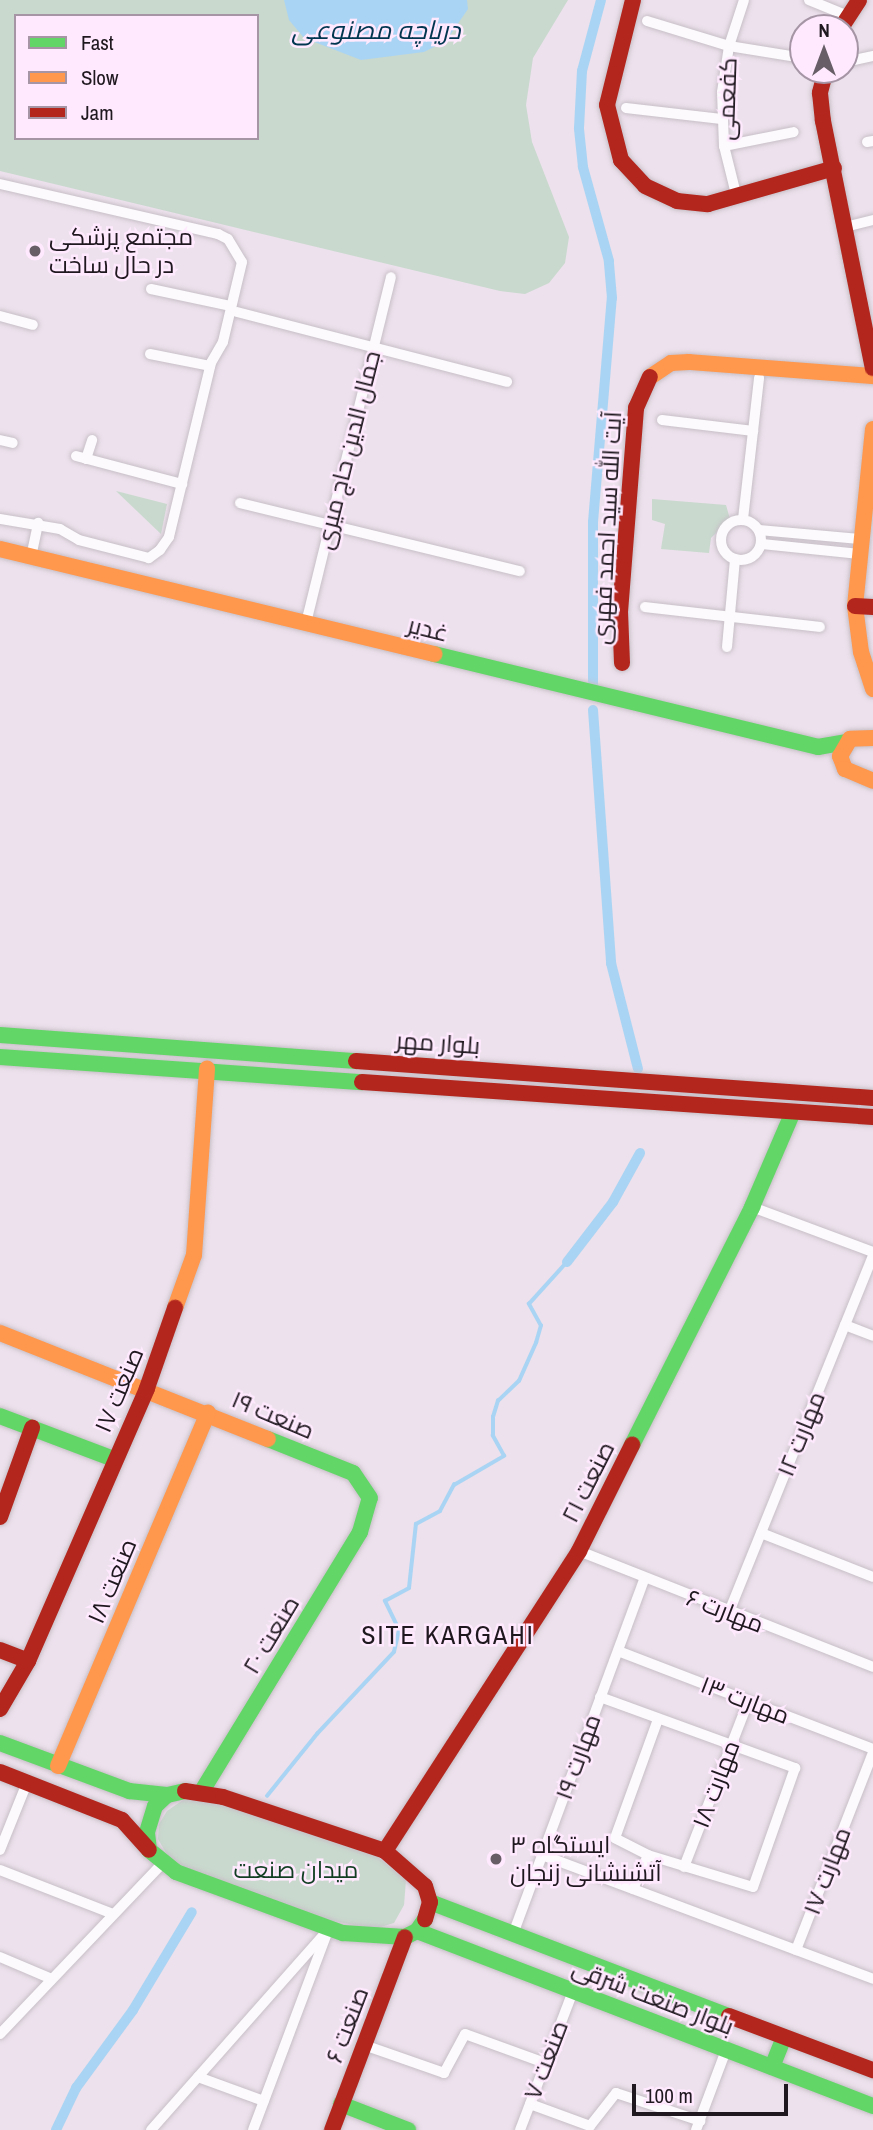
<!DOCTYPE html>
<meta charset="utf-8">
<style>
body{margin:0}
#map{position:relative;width:873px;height:2130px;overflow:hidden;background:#ece1ec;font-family:"Archivo Narrow",Cairo,sans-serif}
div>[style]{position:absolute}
.green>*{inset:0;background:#c9d9ce}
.water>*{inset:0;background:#aad4f3}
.stream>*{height:3.5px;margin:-1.75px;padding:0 1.75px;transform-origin:1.75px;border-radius:1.75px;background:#aad4f3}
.canal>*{height:10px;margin:-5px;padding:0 5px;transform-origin:5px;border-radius:5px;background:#aad4f3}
.roads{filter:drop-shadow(0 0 2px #c7bfc7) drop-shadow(0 0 2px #c7bfc7)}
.street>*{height:10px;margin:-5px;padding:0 5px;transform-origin:5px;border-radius:5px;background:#fcfafc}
.street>.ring{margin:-5px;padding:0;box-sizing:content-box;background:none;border:10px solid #fcfafc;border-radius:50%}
.fast>*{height:16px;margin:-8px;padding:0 8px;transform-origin:8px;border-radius:8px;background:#63d668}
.slow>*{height:16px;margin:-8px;padding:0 8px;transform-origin:8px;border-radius:8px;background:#ff974d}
.jam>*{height:16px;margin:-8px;padding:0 8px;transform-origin:8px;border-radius:8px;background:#b3261e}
.dots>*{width:19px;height:19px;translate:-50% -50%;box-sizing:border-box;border:4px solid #ffe9fe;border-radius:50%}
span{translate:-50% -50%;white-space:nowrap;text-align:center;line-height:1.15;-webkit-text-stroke:5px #ffe9fe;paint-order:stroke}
.street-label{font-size:24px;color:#1f181f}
.poi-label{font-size:24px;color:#1f181f}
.left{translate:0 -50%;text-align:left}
.park-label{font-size:24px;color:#123f23}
.water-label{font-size:26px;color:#00364f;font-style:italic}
.neighbourhood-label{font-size:26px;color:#1f181f;letter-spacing:2px}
.legend{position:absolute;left:14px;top:14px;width:245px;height:126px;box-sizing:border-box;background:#ffe9fe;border:2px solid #a595a5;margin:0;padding:9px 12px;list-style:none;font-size:21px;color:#1f181f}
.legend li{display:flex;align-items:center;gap:14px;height:35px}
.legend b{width:35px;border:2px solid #a595a5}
.north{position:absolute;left:789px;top:14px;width:70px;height:70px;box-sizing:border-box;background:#ffe9fe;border:2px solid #a595a5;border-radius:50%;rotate:0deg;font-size:19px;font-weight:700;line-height:28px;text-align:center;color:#1f181f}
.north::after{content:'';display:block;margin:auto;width:24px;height:32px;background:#675e67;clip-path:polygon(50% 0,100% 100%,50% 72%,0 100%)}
.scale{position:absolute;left:632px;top:2084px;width:156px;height:32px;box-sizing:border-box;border:4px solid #1f181f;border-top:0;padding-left:9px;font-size:21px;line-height:24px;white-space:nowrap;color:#1f181f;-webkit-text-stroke:5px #ffe9fe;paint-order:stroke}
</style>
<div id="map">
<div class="green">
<i style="clip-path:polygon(evenodd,0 0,568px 0,533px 58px,526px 105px,532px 142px,569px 237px,565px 263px,549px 283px,525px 294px,500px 291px,0 171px,0 0,16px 16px,257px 16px,257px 138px,16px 138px,16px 16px)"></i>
<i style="clip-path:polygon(116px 491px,167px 504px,161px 534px)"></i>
<i style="clip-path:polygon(652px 499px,726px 505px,730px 519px,711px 538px,709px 553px,661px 549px,665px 524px,652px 520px)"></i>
<i style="clip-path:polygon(206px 1799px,372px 1852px,406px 1880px,404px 1905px,394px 1923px,374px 1929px,313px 1917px,173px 1865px,158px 1839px,159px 1824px,167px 1811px,183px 1800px)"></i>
</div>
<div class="water">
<i style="clip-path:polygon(284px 0,467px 0,468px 9px,446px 41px,424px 52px,361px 60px,304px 38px,289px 20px)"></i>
</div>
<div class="stream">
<i style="left:267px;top:1796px;width:80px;rotate:-51.1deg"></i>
<i style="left:317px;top:1734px;width:112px;rotate:-46.8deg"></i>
<i style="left:394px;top:1652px;width:23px;rotate:-77deg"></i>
<i style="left:399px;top:1630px;width:32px;rotate:-116deg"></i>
<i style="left:385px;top:1601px;width:27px;rotate:-28deg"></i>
<i style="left:409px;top:1588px;width:64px;rotate:-83.8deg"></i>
<i style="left:416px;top:1524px;width:27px;rotate:-28deg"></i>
<i style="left:440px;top:1511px;width:30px;rotate:-62deg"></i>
<i style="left:454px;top:1485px;width:58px;rotate:-30.1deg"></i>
<i style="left:504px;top:1456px;width:23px;rotate:-119deg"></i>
<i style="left:493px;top:1436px;width:19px;rotate:-90deg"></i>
<i style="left:493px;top:1417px;width:17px;rotate:-73deg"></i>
<i style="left:498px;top:1401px;width:29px;rotate:-44deg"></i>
<i style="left:519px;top:1381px;width:42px;rotate:-65.9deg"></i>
<i style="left:536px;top:1343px;width:18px;rotate:-74deg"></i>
<i style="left:541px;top:1326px;width:25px;rotate:-119deg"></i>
<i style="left:529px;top:1304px;width:57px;rotate:-47.9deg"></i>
</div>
<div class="canal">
<i style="left:593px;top:689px;width:167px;rotate:-90deg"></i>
<i style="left:593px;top:522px;width:225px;rotate:-85.2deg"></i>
<i style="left:612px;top:298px;width:37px;rotate:-95deg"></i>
<i style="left:609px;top:261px;width:98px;rotate:-105.5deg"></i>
<i style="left:583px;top:167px;width:39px;rotate:-96deg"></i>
<i style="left:579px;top:128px;width:57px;rotate:-87deg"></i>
<i style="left:582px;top:71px;width:73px;rotate:-75deg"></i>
<i style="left:593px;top:710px;width:254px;rotate:85.9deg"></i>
<i style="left:611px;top:963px;width:109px;rotate:75.7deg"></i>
<i style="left:567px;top:1262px;width:76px;rotate:-52.5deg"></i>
<i style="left:613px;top:1202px;width:56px;rotate:-61.1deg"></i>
<i style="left:56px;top:2130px;width:47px;rotate:-64.5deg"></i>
<i style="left:76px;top:2088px;width:97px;rotate:-53.8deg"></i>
<i style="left:133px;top:2010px;width:114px;rotate:-59deg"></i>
</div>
<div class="roads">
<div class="street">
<i style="left:809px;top:0;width:42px;rotate:22.3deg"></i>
<i style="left:647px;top:21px;width:86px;rotate:17deg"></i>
<i style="left:729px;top:46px;width:75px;rotate:9.2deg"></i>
<i style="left:845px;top:62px;width:29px;rotate:-12deg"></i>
<i style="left:626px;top:108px;width:96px;rotate:6.6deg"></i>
<i style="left:867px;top:142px;width:6px;rotate:-9deg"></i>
<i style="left:724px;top:146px;width:71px;rotate:-11.3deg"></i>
<i style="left:0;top:184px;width:224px;rotate:12.9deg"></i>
<i style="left:218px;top:234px;width:11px;rotate:27deg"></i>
<i style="left:228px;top:239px;width:27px;rotate:59deg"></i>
<i style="left:242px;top:262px;width:82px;rotate:103.4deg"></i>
<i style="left:223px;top:342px;width:24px;rotate:120deg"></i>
<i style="left:211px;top:363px;width:179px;rotate:103.6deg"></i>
<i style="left:169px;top:537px;width:16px;rotate:125deg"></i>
<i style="left:160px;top:550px;width:14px;rotate:144deg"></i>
<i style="left:149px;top:558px;width:72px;rotate:-165.6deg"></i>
<i style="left:79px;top:540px;width:22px;rotate:-150deg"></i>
<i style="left:60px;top:529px;width:61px;rotate:-170.5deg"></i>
<i style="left:737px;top:198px;width:54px;rotate:-104deg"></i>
<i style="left:724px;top:146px;width:54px;rotate:-92.1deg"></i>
<i style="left:722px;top:92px;width:47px;rotate:-81.3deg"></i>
<i style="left:729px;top:46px;width:48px;rotate:-71.9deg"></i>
<i style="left:845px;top:227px;width:29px;rotate:-14deg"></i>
<i style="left:151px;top:289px;width:82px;rotate:12deg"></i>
<i style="left:237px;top:312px;width:279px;rotate:14.5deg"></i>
<i style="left:0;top:316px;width:34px;rotate:15deg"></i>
<i style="left:150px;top:354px;width:61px;rotate:11.3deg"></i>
<i style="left:662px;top:420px;width:92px;rotate:6.9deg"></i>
<i style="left:0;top:440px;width:13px;rotate:13deg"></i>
<i style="left:76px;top:456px;width:110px;rotate:14.8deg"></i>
<i style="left:86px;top:459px;width:20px;rotate:-72deg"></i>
<i style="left:240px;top:503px;width:288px;rotate:13.7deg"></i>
<i style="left:743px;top:519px;width:142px;rotate:-83.5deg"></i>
<i class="ring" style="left:721px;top:520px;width:30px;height:30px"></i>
<i style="left:759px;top:530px;width:101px;rotate:5.1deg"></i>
<i style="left:762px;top:544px;width:98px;rotate:5.9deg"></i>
<i style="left:31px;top:557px;width:35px;rotate:-78deg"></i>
<i style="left:645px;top:607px;width:176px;rotate:6.5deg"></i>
<i style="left:306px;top:623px;width:356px;rotate:-76.2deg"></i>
<i style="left:727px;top:647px;width:88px;rotate:-84.8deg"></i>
<i style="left:752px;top:1207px;width:129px;rotate:20.4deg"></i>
<i style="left:845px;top:1325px;width:30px;rotate:21deg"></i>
<i style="left:761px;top:1533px;width:120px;rotate:21.4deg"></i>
<i style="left:579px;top:1551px;width:316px;rotate:21.5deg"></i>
<i style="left:729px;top:1612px;width:384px;rotate:-68deg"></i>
<i style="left:618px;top:1651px;width:273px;rotate:21deg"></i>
<i style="left:600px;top:1697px;width:208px;rotate:20deg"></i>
<i style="left:795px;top:1768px;width:126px;rotate:109.4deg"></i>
<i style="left:753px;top:1887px;width:110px;rotate:-163.1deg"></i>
<i style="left:648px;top:1855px;width:37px;rotate:-153deg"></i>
<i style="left:615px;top:1838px;width:127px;rotate:-70.1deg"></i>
<i style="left:0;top:1850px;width:72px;rotate:-68.1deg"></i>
<i style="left:542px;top:1855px;width:353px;rotate:20.5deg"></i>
<i style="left:684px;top:1867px;width:177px;rotate:-68.8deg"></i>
<i style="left:0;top:1870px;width:121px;rotate:21.3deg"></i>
<i style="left:633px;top:1889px;width:37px;rotate:-66deg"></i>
<i style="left:513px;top:1934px;width:377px;rotate:-69.7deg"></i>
<i style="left:796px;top:1950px;width:212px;rotate:-68.7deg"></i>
<i style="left:0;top:1957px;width:56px;rotate:22.9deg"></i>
<i style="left:0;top:2034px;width:235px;rotate:-46.4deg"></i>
<i style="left:364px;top:2045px;width:85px;rotate:19.3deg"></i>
<i style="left:444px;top:2073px;width:44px;rotate:-61.7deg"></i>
<i style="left:465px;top:2034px;width:85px;rotate:19.9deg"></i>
<i style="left:198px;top:2077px;width:70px;rotate:20deg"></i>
<i style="left:530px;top:2104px;width:64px;rotate:20.1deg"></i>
<i style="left:590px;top:2126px;width:42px;rotate:-51.8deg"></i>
<i style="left:616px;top:2093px;width:89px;rotate:18.4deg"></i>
<i style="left:151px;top:2130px;width:270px;rotate:-48.5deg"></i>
<i style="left:253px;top:2130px;width:207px;rotate:-69.4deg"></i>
<i style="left:520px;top:2130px;width:149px;rotate:-69.1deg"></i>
<i style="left:696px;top:2130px;width:85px;rotate:-69.4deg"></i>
</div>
<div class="fast">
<i style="left:434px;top:654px;width:395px;rotate:13.6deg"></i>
<i style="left:818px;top:747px;width:28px;rotate:-10deg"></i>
<i style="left:0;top:1035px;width:357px;rotate:4.2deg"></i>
<i style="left:0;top:1057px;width:363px;rotate:4deg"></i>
<i style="left:0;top:1416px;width:122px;rotate:20.7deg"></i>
<i style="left:632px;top:1445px;width:267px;rotate:-63.2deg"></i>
<i style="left:752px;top:1207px;width:103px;rotate:-66.7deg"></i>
<i style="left:0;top:1743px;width:138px;rotate:20.4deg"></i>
<i style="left:129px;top:1791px;width:38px;rotate:6deg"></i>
<i style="left:185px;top:1791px;width:18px;rotate:167deg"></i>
<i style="left:167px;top:1795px;width:16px;rotate:137deg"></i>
<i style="left:155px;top:1806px;width:28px;rotate:107deg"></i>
<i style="left:147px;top:1833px;width:17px;rotate:83deg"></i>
<i style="left:149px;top:1850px;width:35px;rotate:39deg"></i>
<i style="left:176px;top:1872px;width:178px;rotate:20.1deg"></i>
<i style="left:343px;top:1933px;width:62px;rotate:3.7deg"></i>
<i style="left:405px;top:1937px;width:13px;rotate:-27deg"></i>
<i style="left:417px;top:1931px;width:14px;rotate:-56deg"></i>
<i style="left:202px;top:1791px;width:303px;rotate:-58.6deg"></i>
<i style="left:360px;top:1532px;width:35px;rotate:-74deg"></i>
<i style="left:370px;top:1498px;width:30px;rotate:-124deg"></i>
<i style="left:353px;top:1473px;width:92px;rotate:-158.2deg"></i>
<i style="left:430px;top:1902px;width:320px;rotate:20.9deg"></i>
<i style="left:417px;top:1931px;width:488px;rotate:21deg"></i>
<i style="left:772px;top:2067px;width:32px;rotate:-68deg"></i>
<i style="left:341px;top:2104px;width:72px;rotate:21.2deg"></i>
</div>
<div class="slow">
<i style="left:650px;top:377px;width:25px;rotate:-34deg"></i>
<i style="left:671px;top:363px;width:18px;rotate:-3deg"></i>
<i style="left:689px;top:362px;width:185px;rotate:4.4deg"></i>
<i style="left:873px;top:429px;width:178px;rotate:95.8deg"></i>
<i style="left:855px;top:606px;width:46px;rotate:82.6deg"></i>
<i style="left:861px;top:652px;width:39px;rotate:72deg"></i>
<i style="left:0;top:549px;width:447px;rotate:13.6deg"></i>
<i style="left:873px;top:738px;width:23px;rotate:178deg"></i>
<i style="left:850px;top:739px;width:20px;rotate:120deg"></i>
<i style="left:840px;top:756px;width:14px;rotate:69deg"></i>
<i style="left:845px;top:769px;width:30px;rotate:23deg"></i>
<i style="left:175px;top:1308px;width:56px;rotate:-70.3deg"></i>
<i style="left:194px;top:1255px;width:187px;rotate:-86deg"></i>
<i style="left:0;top:1333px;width:288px;rotate:21.6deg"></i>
<i style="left:58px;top:1766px;width:384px;rotate:-67deg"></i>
</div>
<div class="jam">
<i style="left:633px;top:0;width:108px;rotate:103.9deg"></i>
<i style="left:607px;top:105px;width:57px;rotate:75.7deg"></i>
<i style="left:621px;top:160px;width:35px;rotate:47deg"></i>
<i style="left:645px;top:186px;width:35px;rotate:25deg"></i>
<i style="left:677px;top:201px;width:31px;rotate:6deg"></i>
<i style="left:708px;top:204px;width:131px;rotate:-15.9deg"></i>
<i style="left:841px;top:28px;width:33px;rotate:-57deg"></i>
<i style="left:826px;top:70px;width:24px;rotate:105deg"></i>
<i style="left:820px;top:93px;width:28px;rotate:84deg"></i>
<i style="left:823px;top:121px;width:252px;rotate:78.6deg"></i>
<i style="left:855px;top:606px;width:18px;rotate:3deg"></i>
<i style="left:622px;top:663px;width:51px;rotate:-92.2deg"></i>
<i style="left:620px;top:612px;width:205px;rotate:-85.5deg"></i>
<i style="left:636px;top:408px;width:34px;rotate:-66deg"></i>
<i style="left:356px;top:1061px;width:518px;rotate:4.09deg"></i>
<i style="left:362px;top:1082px;width:512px;rotate:3.92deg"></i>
<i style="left:0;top:1517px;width:95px;rotate:-70.2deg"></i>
<i style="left:0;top:1650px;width:30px;rotate:21deg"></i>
<i style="left:0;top:1709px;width:56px;rotate:-59.7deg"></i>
<i style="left:28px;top:1661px;width:298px;rotate:-66.4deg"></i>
<i style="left:147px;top:1388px;width:85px;rotate:-70.7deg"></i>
<i style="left:0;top:1772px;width:131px;rotate:21.5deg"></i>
<i style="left:122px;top:1820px;width:40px;rotate:48deg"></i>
<i style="left:185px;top:1791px;width:38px;rotate:9deg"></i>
<i style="left:223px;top:1797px;width:171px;rotate:18.4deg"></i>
<i style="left:385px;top:1851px;width:53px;rotate:41.2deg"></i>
<i style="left:425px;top:1886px;width:17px;rotate:73deg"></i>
<i style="left:430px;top:1902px;width:18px;rotate:106deg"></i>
<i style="left:385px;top:1851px;width:357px;rotate:-57.1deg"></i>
<i style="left:579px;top:1551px;width:119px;rotate:-63.4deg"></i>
<i style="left:729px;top:2016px;width:154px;rotate:20.6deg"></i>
<i style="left:332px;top:2130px;width:206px;rotate:-69.3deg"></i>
</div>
</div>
<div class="dots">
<i style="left:35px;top:251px;background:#675e67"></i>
<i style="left:496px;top:1859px;background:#675e67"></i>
</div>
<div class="street-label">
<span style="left:727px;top:99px;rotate:-88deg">کفعمی</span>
<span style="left:348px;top:450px;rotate:-76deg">جمال الدین حاج میری</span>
<span style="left:607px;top:528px;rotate:-87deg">آیت الله سید احمد فهری</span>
<span style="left:428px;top:629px;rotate:14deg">غدیر</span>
<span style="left:438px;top:1043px;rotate:4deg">بلوار مهر</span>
<span style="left:119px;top:1390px;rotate:-67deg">صنعت ۱۷</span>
<span style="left:273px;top:1415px;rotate:23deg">صنعت ۱۹</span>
<span style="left:801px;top:1434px;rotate:-68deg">مهارت ۱۲</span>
<span style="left:588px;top:1482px;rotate:-63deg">صنعت ۲۱</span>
<span style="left:112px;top:1581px;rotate:-67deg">صنعت ۱۸</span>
<span style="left:725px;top:1611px;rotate:21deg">مهارت ۶</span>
<span style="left:271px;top:1635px;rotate:-59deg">صنعت ۲۰</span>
<span style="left:745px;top:1700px;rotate:21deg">مهارت ۱۳</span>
<span style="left:578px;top:1757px;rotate:-70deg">مهارت ۱۹</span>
<span style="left:716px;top:1784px;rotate:-69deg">مهارت ۱۸</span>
<span style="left:827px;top:1871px;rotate:-69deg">مهارت ۱۷</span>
<span style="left:653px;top:1997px;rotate:21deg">بلوار صنعت شرقی</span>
<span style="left:347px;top:2025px;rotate:-69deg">صنعت ۶</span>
<span style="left:546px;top:2060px;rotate:-69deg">صنعت ۷</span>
</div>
<div class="poi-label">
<span class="left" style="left:49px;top:251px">مجتمع پزشکی<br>در حال ساخت</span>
<span class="left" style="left:510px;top:1859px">ایستگاه ۳<br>آتشنشانی زنجان</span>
</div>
<div class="park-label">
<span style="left:296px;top:1870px">میدان صنعت</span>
</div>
<div class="water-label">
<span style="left:376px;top:30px">دریاچه مصنوعی</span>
</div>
<div class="neighbourhood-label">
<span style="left:448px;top:1635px">SITE KARGAHI</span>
</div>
<ul class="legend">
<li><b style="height:9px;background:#63d668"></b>Fast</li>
<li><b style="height:9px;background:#ff974d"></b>Slow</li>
<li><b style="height:9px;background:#b3261e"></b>Jam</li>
</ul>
<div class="north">N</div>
<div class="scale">100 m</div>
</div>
